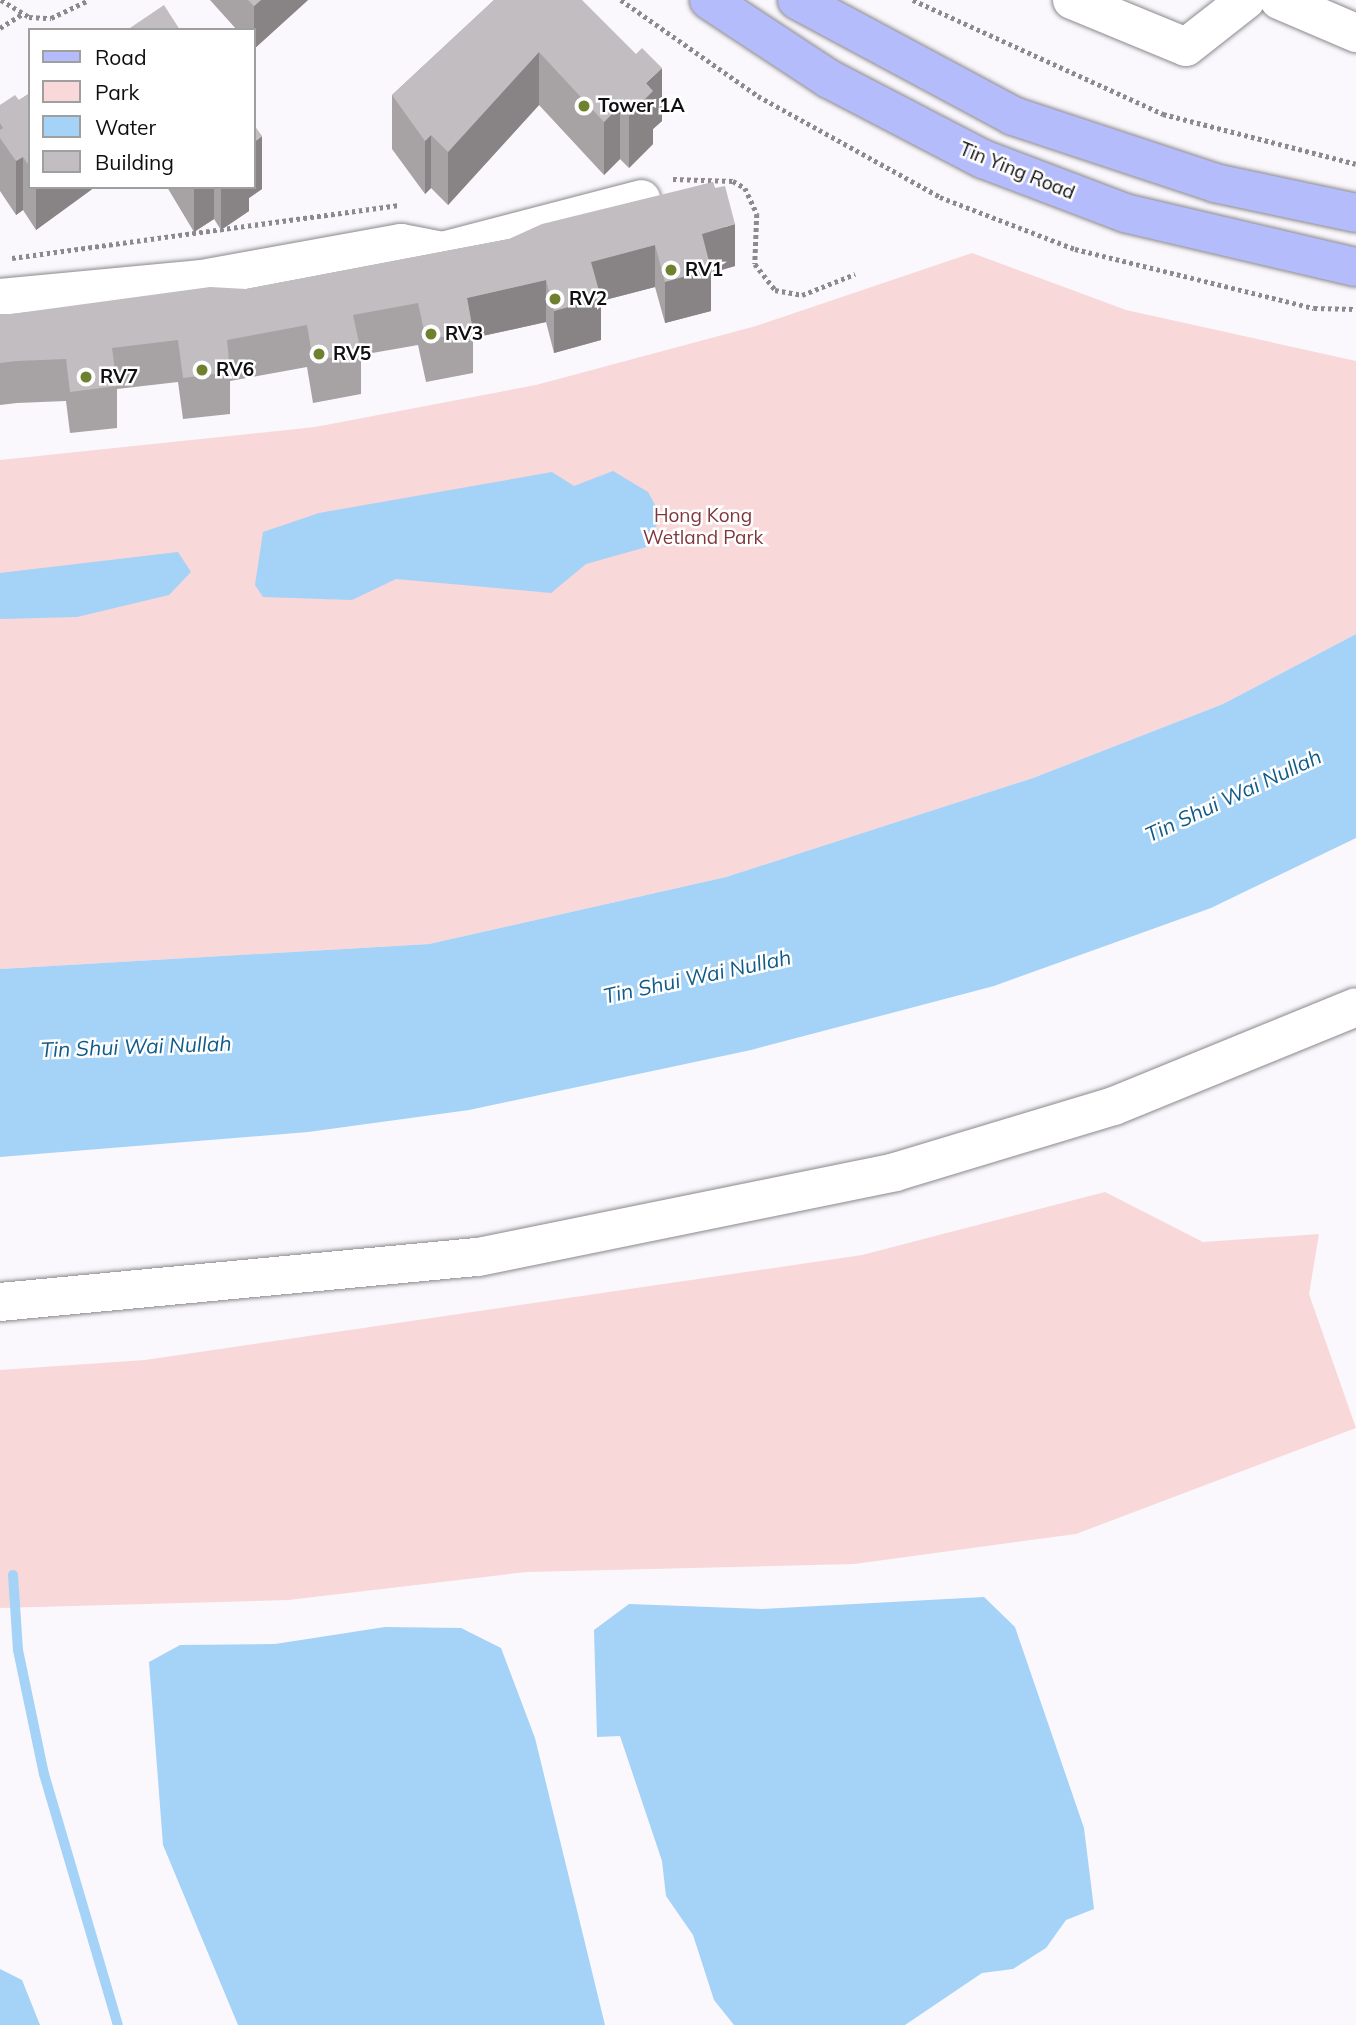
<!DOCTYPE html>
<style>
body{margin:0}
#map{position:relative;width:1356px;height:2025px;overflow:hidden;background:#faf8fc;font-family:Mulish,sans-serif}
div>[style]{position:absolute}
.green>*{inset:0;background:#f8d8d8}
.water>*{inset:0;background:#a5d2f7}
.stream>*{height:10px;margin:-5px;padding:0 5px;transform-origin:5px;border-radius:5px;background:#a5d2f7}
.path>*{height:4.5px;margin-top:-2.25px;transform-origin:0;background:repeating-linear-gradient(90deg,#8c8a8d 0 3.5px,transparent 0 7px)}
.roads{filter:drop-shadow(0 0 2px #8b898d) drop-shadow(0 0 2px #8b898d)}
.minor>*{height:38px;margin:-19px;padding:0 19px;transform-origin:19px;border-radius:19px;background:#fff}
.major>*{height:38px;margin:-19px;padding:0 19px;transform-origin:19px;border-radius:19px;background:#b5bcfb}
.wall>*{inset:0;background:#a7a3a5}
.shaded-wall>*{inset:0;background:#888486}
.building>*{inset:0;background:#c2bdc0}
.dots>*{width:19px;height:19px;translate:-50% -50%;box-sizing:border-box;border:4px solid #fff;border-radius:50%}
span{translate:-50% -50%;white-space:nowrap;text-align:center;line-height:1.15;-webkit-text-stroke:5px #fff;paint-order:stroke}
.poi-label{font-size:19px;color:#0f0e10;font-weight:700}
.left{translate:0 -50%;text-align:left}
.street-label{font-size:19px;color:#0f0e10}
.park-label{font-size:19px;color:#7f373c}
.water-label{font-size:21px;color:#125b88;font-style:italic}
.legend{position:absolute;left:28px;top:28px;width:228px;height:161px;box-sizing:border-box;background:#fff;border:2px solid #9f9f9f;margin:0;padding:9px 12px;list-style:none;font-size:21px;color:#0f0e10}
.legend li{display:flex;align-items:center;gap:14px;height:35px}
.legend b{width:35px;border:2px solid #9f9f9f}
</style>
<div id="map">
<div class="green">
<i style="clip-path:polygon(972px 253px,1126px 310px,1356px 361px,1356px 634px,1223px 704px,1033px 778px,726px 877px,429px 944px,0 969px,0 460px,315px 427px,536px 385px,756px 326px)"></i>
<i style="clip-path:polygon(1105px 1192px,1203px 1242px,1319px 1234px,1309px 1294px,1356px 1428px,1076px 1534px,854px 1564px,526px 1572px,288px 1600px,0 1608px,0 1370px,145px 1360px,862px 1255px)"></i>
</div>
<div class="water">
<i style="clip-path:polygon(613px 471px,648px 492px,660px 514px,650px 546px,586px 564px,551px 593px,396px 579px,352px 600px,263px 597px,255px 585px,263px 532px,319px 513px,552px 472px,574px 486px)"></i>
<i style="clip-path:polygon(178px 552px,191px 572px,169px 595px,77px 617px,0 619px,0 573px)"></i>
<i style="clip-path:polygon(1356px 634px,1356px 838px,1211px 908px,994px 986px,751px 1050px,469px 1110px,308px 1132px,0 1157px,0 969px,429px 944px,726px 877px,1033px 778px,1223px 704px)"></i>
<i style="clip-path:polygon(984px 1597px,1015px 1627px,1084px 1828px,1094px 1909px,1066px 1920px,1046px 1948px,1013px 1969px,982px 1973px,905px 2025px,734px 2025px,714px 2000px,693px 1935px,666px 1896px,662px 1861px,620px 1736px,597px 1737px,594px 1630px,629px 1604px,762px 1609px)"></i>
<i style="clip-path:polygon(385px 1627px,461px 1628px,501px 1648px,535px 1738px,605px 2025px,238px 2025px,163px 1845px,149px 1662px,180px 1645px,275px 1644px)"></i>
<i style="clip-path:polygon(0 1969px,22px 1980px,40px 2025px,0 2025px)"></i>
</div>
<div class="stream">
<i style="left:13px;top:1575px;width:75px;rotate:86.2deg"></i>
<i style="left:18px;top:1650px;width:127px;rotate:78.2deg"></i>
<i style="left:44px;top:1774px;width:262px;rotate:73.6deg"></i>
</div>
<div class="path">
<i style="left:1px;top:0;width:33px;rotate:31deg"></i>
<i style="left:29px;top:17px;width:22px;rotate:3deg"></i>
<i style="left:51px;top:18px;width:42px;rotate:-25.3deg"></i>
<i style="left:621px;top:0;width:167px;rotate:35deg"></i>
<i style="left:758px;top:96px;width:208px;rotate:29deg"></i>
<i style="left:940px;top:197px;width:145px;rotate:21.1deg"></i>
<i style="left:1075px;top:249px;width:246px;rotate:13.9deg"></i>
<i style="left:1314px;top:308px;width:42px;rotate:1.4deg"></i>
<i style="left:913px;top:0;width:275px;rotate:24.5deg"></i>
<i style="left:1163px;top:114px;width:199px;rotate:14.5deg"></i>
<i style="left:0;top:28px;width:26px;rotate:-32deg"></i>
<i style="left:673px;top:179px;width:60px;rotate:1.9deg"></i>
<i style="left:733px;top:181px;width:14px;rotate:30deg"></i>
<i style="left:745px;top:188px;width:29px;rotate:65deg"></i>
<i style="left:757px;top:214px;width:50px;rotate:92.3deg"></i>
<i style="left:755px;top:264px;width:33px;rotate:52deg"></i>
<i style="left:775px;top:290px;width:27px;rotate:10deg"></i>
<i style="left:802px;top:295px;width:57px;rotate:-21.6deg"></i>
<i style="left:12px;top:258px;width:389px;rotate:-7.8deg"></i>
</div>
<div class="roads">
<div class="minor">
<i style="left:1072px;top:0;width:123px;rotate:22.4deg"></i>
<i style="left:1186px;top:47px;width:76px;rotate:-38.1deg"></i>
<i style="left:1279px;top:0;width:84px;rotate:23.2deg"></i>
<i style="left:0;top:298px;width:203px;rotate:-5.4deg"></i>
<i style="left:202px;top:279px;width:202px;rotate:-10.3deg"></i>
<i style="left:401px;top:243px;width:42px;rotate:11deg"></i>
<i style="left:442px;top:251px;width:206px;rotate:-14.6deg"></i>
<i style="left:0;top:1302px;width:480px;rotate:-5.4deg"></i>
<i style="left:478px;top:1257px;width:426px;rotate:-11.5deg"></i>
<i style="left:895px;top:1172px;width:229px;rotate:-16.8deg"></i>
<i style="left:1114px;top:1106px;width:261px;rotate:-22.2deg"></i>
</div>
<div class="major">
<i style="left:709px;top:0;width:144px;rotate:33.4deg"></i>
<i style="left:829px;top:79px;width:174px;rotate:27.5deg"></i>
<i style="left:983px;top:159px;width:152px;rotate:20.8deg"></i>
<i style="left:1125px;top:213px;width:237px;rotate:13.2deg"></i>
<i style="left:797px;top:0;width:245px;rotate:28.2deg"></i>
<i style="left:1013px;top:116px;width:213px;rotate:18.3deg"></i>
<i style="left:1215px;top:183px;width:144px;rotate:12deg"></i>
</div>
</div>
<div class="wall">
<i style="clip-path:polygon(210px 0,308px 0,254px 49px,254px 30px,237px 30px)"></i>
<i style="clip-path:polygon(494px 0,662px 121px,653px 129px,653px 144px,629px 168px,620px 159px,604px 175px,539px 105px,448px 205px,431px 188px,425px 194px,392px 149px,392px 95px)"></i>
<i style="clip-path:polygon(30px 93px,30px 187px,95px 187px,36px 230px,23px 210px,16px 215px,0 191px,0 105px,19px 100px)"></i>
<i style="clip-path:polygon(713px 182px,735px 266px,711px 273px,711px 311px,665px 323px,655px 287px,601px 301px,601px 340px,554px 353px,546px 322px,473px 338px,473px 373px,426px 382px,418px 345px,361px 355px,361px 394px,313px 403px,307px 367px,230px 381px,230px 414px,183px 419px,178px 382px,117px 389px,117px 428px,70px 433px,66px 401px,17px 403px,0 405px,0 314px,11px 314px,246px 289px,509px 239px)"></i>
<i style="clip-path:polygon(167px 187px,254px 187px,262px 189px,249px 198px,249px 211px,221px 230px,214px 219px,194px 232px)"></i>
</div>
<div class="shaded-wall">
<i style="clip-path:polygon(261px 0,308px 0,254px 49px,254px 6px)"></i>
<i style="clip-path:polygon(539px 52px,539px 105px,448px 205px,448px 152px)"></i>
<i style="clip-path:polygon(662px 68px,662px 121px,653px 129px,653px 144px,629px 168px,629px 115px,646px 83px)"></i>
<i style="clip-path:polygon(620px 106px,620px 159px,604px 175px,604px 122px)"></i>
<i style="clip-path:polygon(431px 135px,431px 188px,425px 194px,425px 141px)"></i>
<i style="clip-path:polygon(262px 136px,262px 189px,249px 198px,249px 211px,221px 230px,221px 187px,254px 187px,254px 142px)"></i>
<i style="clip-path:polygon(23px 157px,23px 210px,16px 215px,16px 161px)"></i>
<i style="clip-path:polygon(36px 187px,95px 187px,36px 230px)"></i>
<i style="clip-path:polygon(194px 187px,214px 187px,214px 219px,194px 232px)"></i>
<i style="clip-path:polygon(735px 224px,735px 266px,711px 273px,711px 311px,665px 323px,665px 282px,702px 234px)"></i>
<i style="clip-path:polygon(655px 245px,655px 287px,601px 301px,601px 340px,554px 353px,554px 311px,591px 262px)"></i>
<i style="clip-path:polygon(546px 280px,546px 322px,473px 338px,473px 331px,467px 298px)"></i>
</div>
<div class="building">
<i style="clip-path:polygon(248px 0,261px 0,254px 6px)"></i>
<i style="clip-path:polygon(494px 0,582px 0,636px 54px,642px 48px,662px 68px,646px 83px,653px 91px,629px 115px,620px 106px,604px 122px,539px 52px,448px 152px,431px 135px,425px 141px,392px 95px)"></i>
<i style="clip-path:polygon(164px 5px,180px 30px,127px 30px)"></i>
<i style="clip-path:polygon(30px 93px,30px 167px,23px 157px,16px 161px,0 138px,0 130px,3px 128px,0 123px,0 105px,15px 95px,19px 100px)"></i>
<i style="clip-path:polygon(254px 125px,262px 136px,254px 142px)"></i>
<i style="clip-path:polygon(713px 182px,715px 188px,725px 186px,735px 224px,702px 234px,711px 269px,665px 282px,655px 245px,591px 262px,601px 298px,554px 311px,546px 280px,467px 298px,473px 331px,426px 340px,418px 303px,353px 315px,361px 352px,313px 361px,307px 325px,227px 340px,230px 372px,183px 378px,178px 340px,112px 348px,117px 386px,70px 392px,66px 359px,17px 361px,0 363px,0 314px,11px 314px,210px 287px,246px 289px,509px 239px,542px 224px)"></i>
</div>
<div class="dots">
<i style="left:584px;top:106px;background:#6f802e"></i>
<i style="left:671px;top:270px;background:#6f802e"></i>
<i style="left:555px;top:299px;background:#6f802e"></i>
<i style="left:431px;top:334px;background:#6f802e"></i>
<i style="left:319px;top:354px;background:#6f802e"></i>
<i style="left:202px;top:370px;background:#6f802e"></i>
<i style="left:86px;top:377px;background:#6f802e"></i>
</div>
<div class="poi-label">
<span class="left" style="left:598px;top:106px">Tower 1A</span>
<span class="left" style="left:685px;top:270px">RV1</span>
<span class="left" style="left:569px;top:299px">RV2</span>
<span class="left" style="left:445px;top:334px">RV3</span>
<span class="left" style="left:333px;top:354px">RV5</span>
<span class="left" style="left:216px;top:370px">RV6</span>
<span class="left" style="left:100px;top:377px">RV7</span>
</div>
<div class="street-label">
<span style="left:1017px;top:171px;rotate:22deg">Tin Ying Road</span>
</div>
<div class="park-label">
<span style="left:703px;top:527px">Hong Kong<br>Wetland Park</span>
</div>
<div class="water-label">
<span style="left:1233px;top:795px;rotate:-25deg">Tin Shui Wai Nullah</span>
<span style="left:697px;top:976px;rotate:-12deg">Tin Shui Wai Nullah</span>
<span style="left:136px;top:1046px;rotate:-2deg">Tin Shui Wai Nullah</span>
</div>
<ul class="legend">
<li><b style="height:9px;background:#b5bcfb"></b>Road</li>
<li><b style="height:19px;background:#f8d8d8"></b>Park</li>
<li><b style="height:19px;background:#a5d2f7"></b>Water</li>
<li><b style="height:19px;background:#c2bdc0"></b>Building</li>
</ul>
</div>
